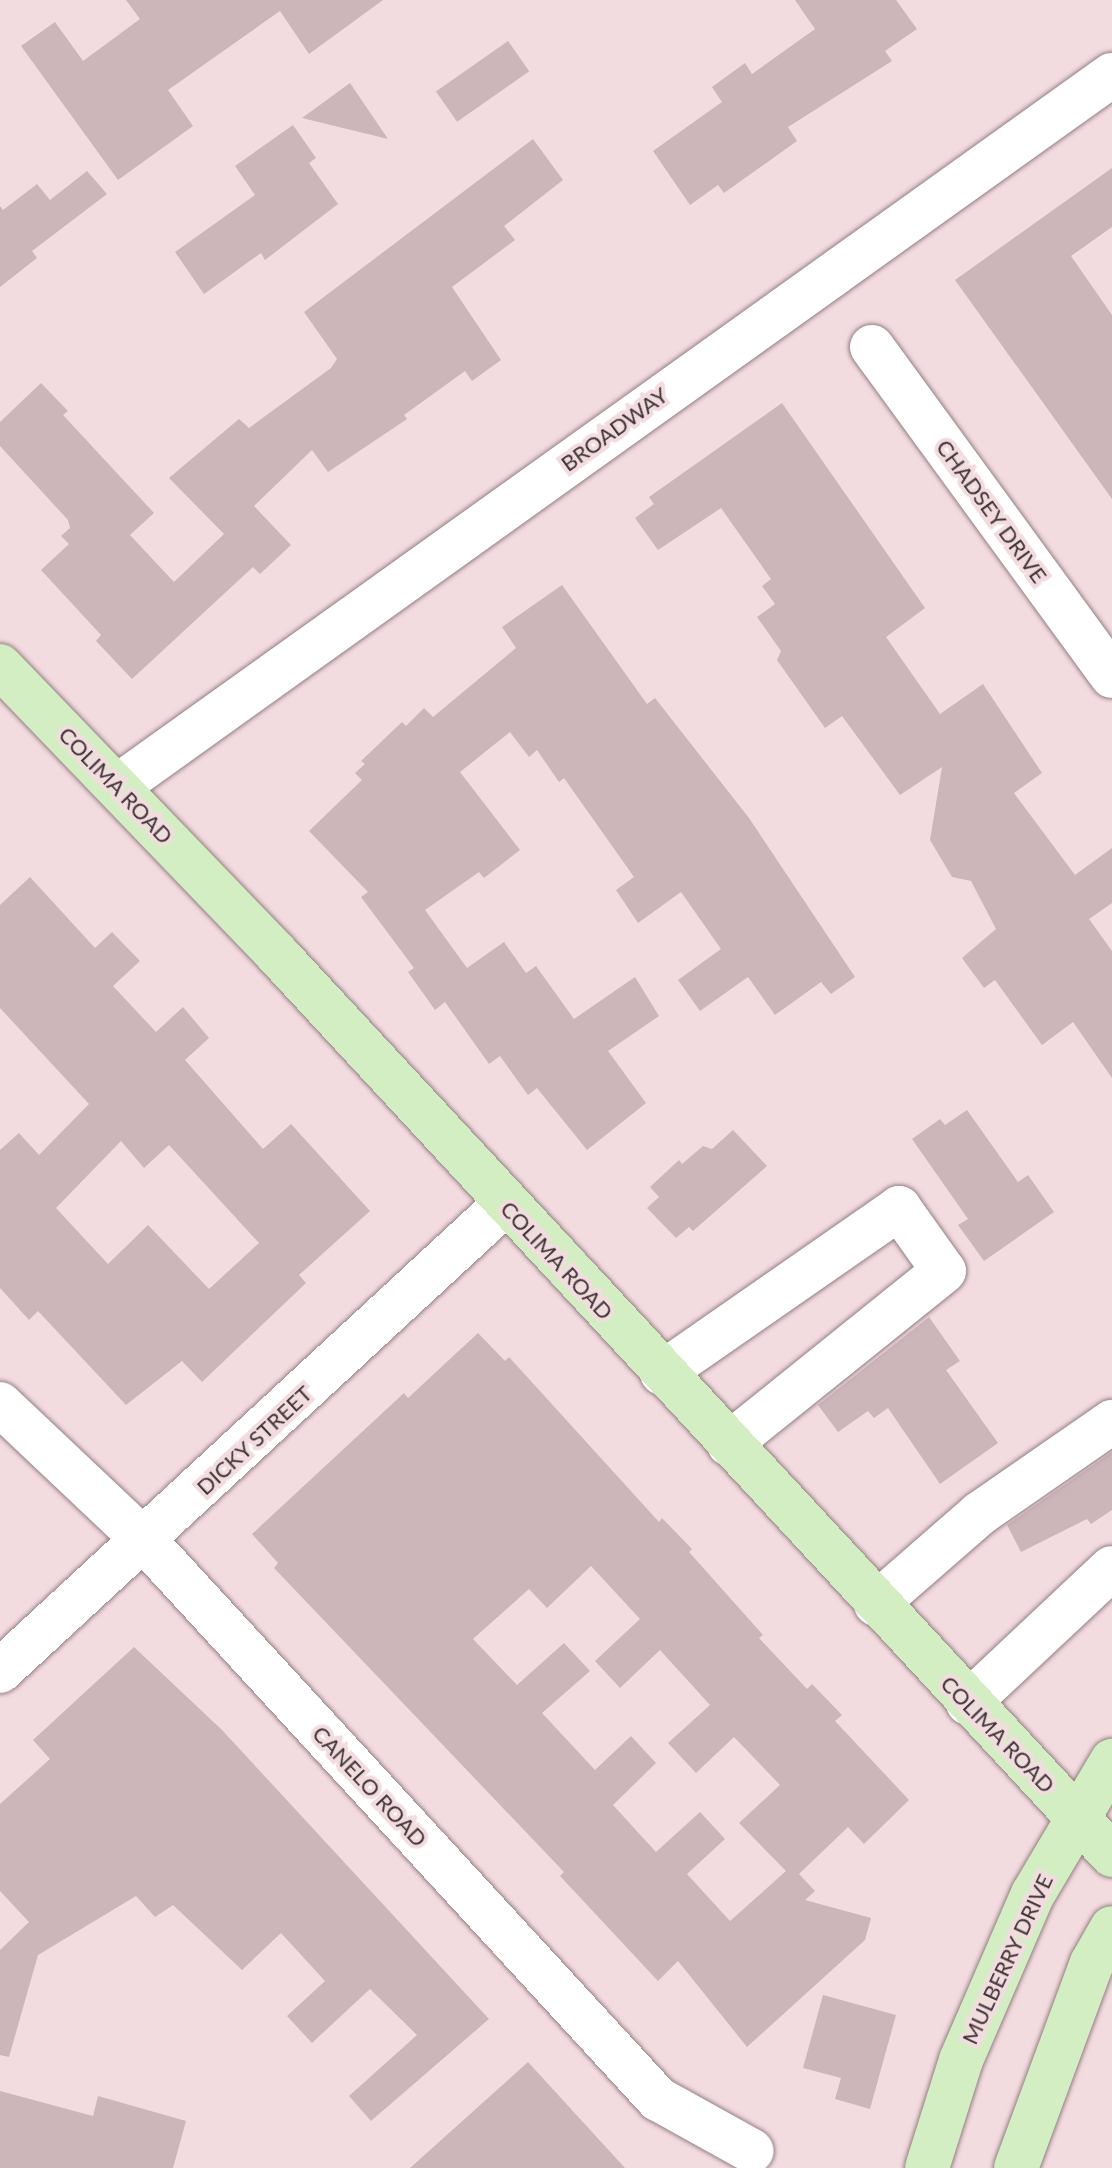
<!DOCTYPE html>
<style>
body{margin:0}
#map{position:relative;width:1112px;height:2168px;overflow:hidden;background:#f3dce0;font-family:Lato,sans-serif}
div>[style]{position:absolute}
.building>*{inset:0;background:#ccb6b9;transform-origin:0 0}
.roads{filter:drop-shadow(0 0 2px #937f82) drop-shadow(0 0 2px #937f82)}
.minor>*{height:44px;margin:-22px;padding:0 22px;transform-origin:22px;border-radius:22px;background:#fff}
.major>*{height:44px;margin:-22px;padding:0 22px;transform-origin:22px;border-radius:22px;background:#d3eec3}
span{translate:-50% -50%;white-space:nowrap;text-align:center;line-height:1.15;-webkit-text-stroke:8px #f3dce0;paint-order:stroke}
.street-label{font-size:22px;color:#3d3435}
</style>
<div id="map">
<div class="building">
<i style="clip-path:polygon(126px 0,383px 0,309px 54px,280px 11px,168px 90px,193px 126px,118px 180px,21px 46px,55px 22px,83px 61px,140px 19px)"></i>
<i style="clip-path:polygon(795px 0,896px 0,917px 29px,885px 51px,892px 61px,788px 127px,797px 141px,724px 193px,718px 185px,690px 205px,653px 151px,722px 102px,712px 87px,745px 63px,752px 74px,815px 29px)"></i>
<i style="left:508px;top:41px;width:37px;height:88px;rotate:55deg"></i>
<i style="clip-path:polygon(350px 83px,388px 139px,302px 118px)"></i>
<i style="clip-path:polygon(293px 125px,316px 158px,309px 163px,338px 204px,265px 260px,261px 253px,204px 294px,175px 252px,255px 195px,235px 166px)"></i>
<i style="clip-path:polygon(533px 139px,563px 180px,504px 226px,515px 240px,452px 287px,501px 360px,472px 381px,465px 371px,404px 415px,407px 419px,328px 472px,312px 450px,254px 506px,291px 545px,260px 574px,253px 567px,132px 679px,96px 641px,101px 635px,41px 570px,69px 544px,61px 536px,70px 528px,68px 520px,0 446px,0 422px,41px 383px,68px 411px,63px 415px,154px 513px,130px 535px,174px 582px,224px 534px,169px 478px,239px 419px,249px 428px,331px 368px,337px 359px,304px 312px)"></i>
<i style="clip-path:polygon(1112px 168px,1112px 227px,1071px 256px,1112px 315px,1112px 499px,955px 280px)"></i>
<i style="clip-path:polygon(87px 171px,107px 194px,32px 251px,37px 258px,0 287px,0 206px,3px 210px,37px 184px,50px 200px)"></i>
<i style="clip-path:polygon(782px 403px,925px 608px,886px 637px,940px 714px,983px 684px,1042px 773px,1014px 793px,1075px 875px,1112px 848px,1112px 903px,1089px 919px,1112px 951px,1112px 1078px,1073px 1022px,1042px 1045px,995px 980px,984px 988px,962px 958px,996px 929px,971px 881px,952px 877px,930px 840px,942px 767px,900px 795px,842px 716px,825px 728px,777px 660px,781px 651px,757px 617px,775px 604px,762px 586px,771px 579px,721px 508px,658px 550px,635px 518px,654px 504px,649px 497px)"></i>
<i style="clip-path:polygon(562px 585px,647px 704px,655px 698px,749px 818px,855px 977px,831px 994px,821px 982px,775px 1015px,748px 977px,700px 1011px,678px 980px,721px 949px,681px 892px,638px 923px,616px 890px,634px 877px,564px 778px,559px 782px,537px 750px,529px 757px,510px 732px,460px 772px,520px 850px,484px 878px,479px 872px,425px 910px,467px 968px,504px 942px,526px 973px,536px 966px,574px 1019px,635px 977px,659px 1016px,608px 1051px,646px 1103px,587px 1150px,537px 1088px,528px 1095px,500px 1056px,489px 1064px,445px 1002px,435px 1010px,408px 972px,414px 968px,361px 897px,368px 892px,309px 831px,362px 780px,355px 773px,365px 764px,361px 761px,402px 722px,406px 726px,424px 708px,433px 717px,516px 648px,502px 627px)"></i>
<i style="clip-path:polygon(evenodd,30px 877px,95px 948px,112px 932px,140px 961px,113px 986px,156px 1032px,183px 1007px,209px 1038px,185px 1060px,263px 1149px,291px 1124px,370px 1211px,299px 1275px,306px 1283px,202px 1382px,182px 1361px,126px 1405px,38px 1311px,29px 1320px,0 1288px,0 1150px,19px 1133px,39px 1155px,89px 1104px,0 1008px,0 905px,30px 877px,121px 1141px,144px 1168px,169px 1145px,259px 1243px,209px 1289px,148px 1225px,108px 1264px,56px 1208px,121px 1141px)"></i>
<i style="clip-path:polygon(967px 1110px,1018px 1182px,1028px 1175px,1054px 1212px,984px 1261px,958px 1225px,968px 1219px,912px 1139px,940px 1119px,945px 1125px)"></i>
<i style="clip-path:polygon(733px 1130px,767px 1166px,693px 1231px,689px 1227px,676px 1238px,647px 1208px,659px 1197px,650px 1187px,679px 1160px,682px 1164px,703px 1146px,712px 1149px)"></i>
<i style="clip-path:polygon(929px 1317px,960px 1361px,946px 1370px,998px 1443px,940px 1484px,888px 1408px,874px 1418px,868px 1411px,838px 1432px,818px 1405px)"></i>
<i style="clip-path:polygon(evenodd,478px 1333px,505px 1361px,509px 1357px,659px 1522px,662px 1518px,692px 1549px,689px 1552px,763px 1635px,759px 1638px,807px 1689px,812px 1684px,842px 1715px,835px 1721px,909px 1800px,864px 1844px,848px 1827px,799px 1874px,815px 1891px,805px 1900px,871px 1918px,865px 1940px,747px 2047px,678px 1961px,658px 1981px,560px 1876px,564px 1872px,274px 1568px,278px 1563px,252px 1534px,404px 1393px,408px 1398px,478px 1333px,591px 1566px,640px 1619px,595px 1661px,620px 1688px,660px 1650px,710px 1705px,668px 1743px,696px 1773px,734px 1737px,780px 1785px,739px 1823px,786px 1871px,730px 1921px,687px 1874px,725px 1839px,700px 1812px,656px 1852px,613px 1805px,656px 1763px,631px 1736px,595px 1770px,542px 1713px,590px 1671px,564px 1643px,517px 1685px,473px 1639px,529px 1589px,547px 1608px,591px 1566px)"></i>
<i style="clip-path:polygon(1112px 1452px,1112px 1510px,1091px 1524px,1087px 1519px,1021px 1552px,1007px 1525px)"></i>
<i style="clip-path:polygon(134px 1647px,222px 1730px,489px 2019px,371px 2121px,349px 2096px,417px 2035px,370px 1989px,312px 2043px,287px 2016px,325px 1981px,281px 1933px,242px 1970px,173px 1905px,155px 1917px,136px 1896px,38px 1955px,9px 2057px,0 2055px,0 1950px,29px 1922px,0 1891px,0 1804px,50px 1759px,33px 1740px)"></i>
<i style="clip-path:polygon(823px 1995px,896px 2015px,870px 2109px,835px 2099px,841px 2078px,803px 2068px)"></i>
<i style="clip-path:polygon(528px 2062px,625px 2168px,410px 2168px)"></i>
<i style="clip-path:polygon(0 2091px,93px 2116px,98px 2096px,186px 2121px,173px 2168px,0 2168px)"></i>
</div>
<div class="roads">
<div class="minor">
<i style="left:872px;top:347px;width:407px;rotate:53.9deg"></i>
<i style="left:118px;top:786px;width:1222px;rotate:-35.58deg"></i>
<i style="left:662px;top:1373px;width:289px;rotate:-34.8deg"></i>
<i style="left:899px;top:1208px;width:77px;rotate:54.5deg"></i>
<i style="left:944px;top:1271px;width:276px;rotate:141.2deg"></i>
<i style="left:0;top:1404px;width:201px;rotate:43.4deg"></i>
<i style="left:146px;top:1542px;width:757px;rotate:47.41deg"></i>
<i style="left:658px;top:2099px;width:107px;rotate:29deg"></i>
<i style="left:876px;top:1604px;width:137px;rotate:-41.1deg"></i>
<i style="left:979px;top:1514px;width:162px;rotate:-34.7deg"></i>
<i style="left:0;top:1671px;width:688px;rotate:-42.76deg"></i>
<i style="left:968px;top:1703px;width:197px;rotate:-43.2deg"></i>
</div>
<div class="major">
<i style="left:0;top:666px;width:398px;rotate:46.1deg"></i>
<i style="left:276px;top:953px;width:1230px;rotate:47.17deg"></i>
<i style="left:927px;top:2168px;width:113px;rotate:-72.5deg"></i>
<i style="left:961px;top:2060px;width:181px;rotate:-66.6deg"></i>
<i style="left:1033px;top:1894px;width:155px;rotate:-59.3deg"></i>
<i style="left:1016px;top:2168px;width:219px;rotate:-69.7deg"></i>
<i style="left:1092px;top:1963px;width:40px;rotate:-60.3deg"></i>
</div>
</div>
<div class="street-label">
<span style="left:614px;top:429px;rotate:-36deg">BROADWAY</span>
<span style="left:992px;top:511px;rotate:54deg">CHADSEY DRIVE</span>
<span style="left:116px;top:785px;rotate:46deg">COLIMA ROAD</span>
<span style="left:557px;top:1260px;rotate:47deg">COLIMA ROAD</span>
<span style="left:254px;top:1440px;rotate:-43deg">DICKY STREET</span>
<span style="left:998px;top:1734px;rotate:46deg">COLIMA ROAD</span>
<span style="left:370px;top:1786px;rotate:47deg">CANELO ROAD</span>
<span style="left:1007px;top:1959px;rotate:-65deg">MULBERRY DRIVE</span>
</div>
</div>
